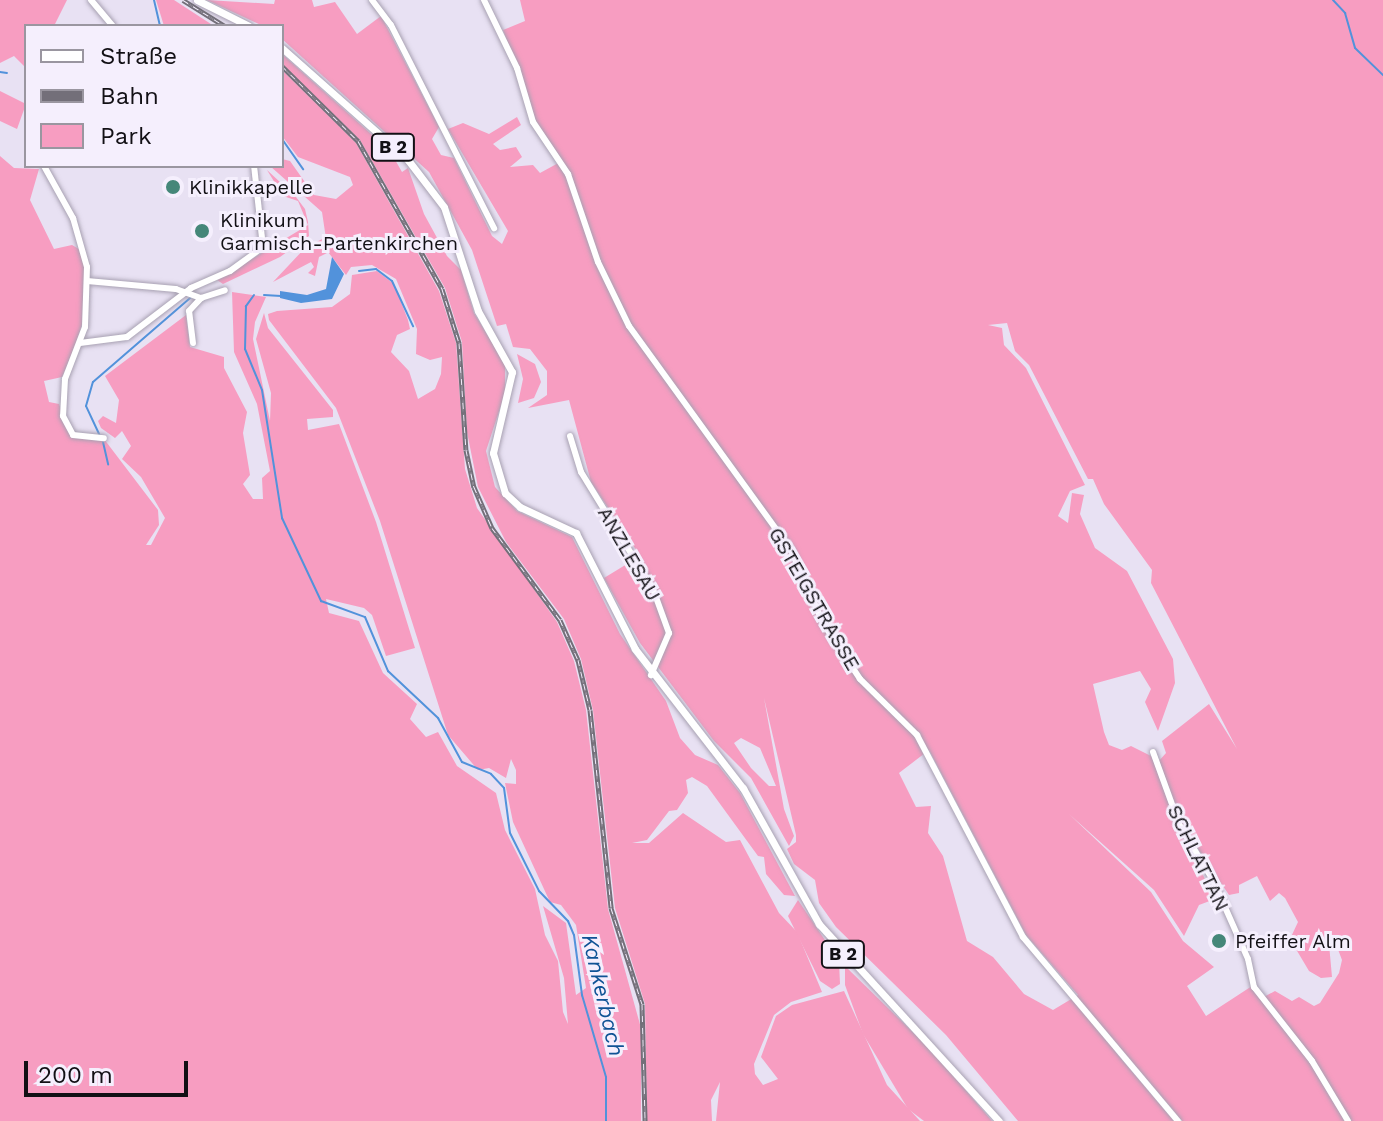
<!DOCTYPE html>
<meta charset="utf-8">
<style>
body{margin:0}
#map{position:relative;width:1383px;height:1121px;overflow:hidden;background:#e8e1f3;font-family:"Work Sans",sans-serif}
div>[style]{position:absolute}
.green>*{inset:0;background:#f79dc1}
.water>*{inset:0;background:#5292db}
.stream>*{height:2px;margin:-1px;padding:0 1px;transform-origin:1px;border-radius:1px;background:#5292db}
.roads{filter:drop-shadow(0 0 2px #a8a1b2) drop-shadow(0 0 2px #a8a1b2)}
.minor>*{height:6px;margin:-3px;padding:0 3px;transform-origin:3px;border-radius:3px;background:#fff}
.major>*{height:7px;margin:-3.5px;padding:0 3.5px;transform-origin:3.5px;border-radius:3.5px;background:#fff}
.rail>*{height:5px;margin-top:-2.5px;transform-origin:0;background:repeating-linear-gradient(90deg,#f5effd 0 6px,#736f79 0 12px);box-sizing:border-box;border-block:2px solid #736f79}
.dots>*{width:22px;height:22px;translate:-50% -50%;box-sizing:border-box;border:4px solid #f5effd;border-radius:50%}
span{translate:-50% -50%;white-space:nowrap;text-align:center;line-height:1.15;-webkit-text-stroke:6px #f5effd;paint-order:stroke}
.shield-label span{padding:2px 6px;background:#f5effd;border:2px solid;border-radius:6px;-webkit-text-stroke-width:0}
.shield-label{font-size:18px;color:#121015;font-weight:700}
.poi-label{font-size:20px;color:#121015}
.left{translate:0 -50%;text-align:left}
.street-label{font-size:20px;color:#121015}
.water-label{font-size:22px;color:#0f5295;font-style:italic}
.legend{position:absolute;left:24px;top:24px;width:260px;height:144px;box-sizing:border-box;background:#f5effd;border:2px solid #9a96a0;margin:0;padding:10px 14px;list-style:none;font-size:24px;color:#121015}
.legend li{display:flex;align-items:center;gap:16px;height:40px}
.legend b{width:40px;border:2px solid #9a96a0}
.scale{position:absolute;left:24px;top:1061px;width:164px;height:36px;box-sizing:border-box;border:4px solid #121015;border-top:0;padding-left:10px;font-size:24px;line-height:28px;white-space:nowrap;color:#121015;-webkit-text-stroke:6px #f5effd;paint-order:stroke}
</style>
<div id="map">
<div class="green">
<i style="clip-path:polygon(0 0,67px 0,54px 26px,26px 26px,26px 68px,14px 56px,0 63px)"></i>
<i style="clip-path:polygon(156px 0,174px 0,214px 26px,164px 26px)"></i>
<i style="clip-path:polygon(evenodd,207px 0,274px 4px,275px 0,312px 0,314px 7px,335px 2px,357px 34px,381px 16px,439px 127px,432px 139px,441px 155px,454px 158px,492px 236px,502px 244px,508px 231px,448px 129px,463px 123px,489px 134px,517px 117px,521px 125px,493px 144px,500px 150px,516px 147px,522px 157px,510px 167px,533px 165px,540px 173px,562px 161px,536px 121px,503px 30px,525px 21px,520px 0,1383px 0,1383px 1121px,1350px 1121px,1314px 1060px,1262px 998px,1275px 991px,1292px 1001px,1299px 997px,1314px 1006px,1320px 1003px,1339px 973px,1342px 960px,1334px 939px,1329px 944px,1332px 977px,1321px 978px,1309px 971px,1290px 939px,1298px 922px,1285px 898px,1279px 893px,1270px 901px,1257px 876px,1239px 885px,1239px 893px,1229px 895px,1182px 825px,1158px 762px,1166px 753px,1162px 741px,1209px 704px,1237px 749px,1151px 583px,1152px 570px,1104px 504px,1093px 479px,1088px 479px,1029px 365px,1015px 351px,1007px 323px,988px 325px,1002px 328px,1004px 345px,1026px 368px,1085px 485px,1070px 491px,1058px 516px,1068px 523px,1072px 493px,1084px 495px,1080px 514px,1095px 548px,1127px 571px,1173px 659px,1175px 683px,1158px 731px,1145px 702px,1151px 689px,1140px 671px,1093px 684px,1104px 732px,1109px 745px,1122px 750px,1131px 746px,1153px 757px,1172px 813px,1215px 899px,1199px 905px,1184px 936px,1154px 890px,1069px 814px,1151px 892px,1183px 941px,1214px 967px,1187px 986px,1206px 1016px,1252px 986px,1310px 1062px,1346px 1121px,1182px 1121px,1106px 1031px,1102px 1033px,1118px 1055px,1174px 1121px,1018px 1121px,946px 1035px,836px 927px,819px 903px,815px 880px,794px 864px,787px 849px,796px 842px,796px 835px,764px 698px,784px 809px,794px 836px,789px 846px,751px 778px,714px 741px,640px 643px,604px 578px,640px 556px,591px 482px,569px 400px,528px 408px,547px 395px,547px 371px,530px 349px,513px 347px,506px 324px,497px 326px,472px 250px,429px 172px,282px 39px,282px 26px,263px 26px,207px 0,741px 738px,760px 748px,776px 786px,769px 786px,751px 768px,734px 743px,741px 738px,207px 0,929px 750px,1026px 935px,1078px 995px,1053px 1010px,1024px 994px,993px 957px,967px 941px,943px 856px,928px 833px,931px 806px,916px 807px,899px 773px,929px 750px)"></i>
<i style="clip-path:polygon(282px 54px,390px 151px,402px 172px,408px 168px,424px 214px,447px 256px,461px 270px,474px 313px,505px 364px,505px 393px,486px 451px,495px 487px,517px 511px,572px 537px,620px 634px,666px 701px,680px 738px,695px 755px,718px 765px,740px 793px,795px 896px,784px 895px,766px 874px,764px 857px,758px 856px,707px 786px,692px 777px,686px 780px,688px 793px,677px 810px,669px 811px,647px 840px,632px 843px,649px 843px,683px 813px,726px 842px,740px 840px,779px 913px,797px 932px,822px 992px,791px 1002px,774px 1015px,754px 1064px,755px 1074px,763px 1085px,778px 1079px,761px 1057px,776px 1016px,792px 1005px,844px 991px,887px 1085px,920px 1121px,716px 1121px,720px 1082px,711px 1100px,712px 1121px,647px 1121px,645px 1004px,615px 908px,593px 710px,581px 659px,564px 619px,506px 542px,478px 487px,467px 432px,462px 342px,445px 288px,360px 140px,282px 64px)"></i>
<i style="clip-path:polygon(282px 70px,356px 143px,439px 291px,456px 343px,465px 469px,477px 508px,557px 622px,574px 661px,586px 710px,608px 909px,641px 1028px,641px 1121px,0 1121px,0 156px,14px 168px,39px 169px,30px 200px,54px 249px,72px 245px,84px 252px,86px 311px,75px 347px,62px 377px,44px 381px,49px 402px,59px 404px,71px 436px,104px 439px,158px 510px,159px 525px,146px 545px,151px 545px,165px 518px,141px 477px,122px 459px,131px 446px,122px 431px,115px 438px,101px 428px,98px 421px,103px 416px,116px 423px,119px 400px,105px 376px,186px 315px,190px 347px,224px 357px,224px 368px,247px 412px,243px 433px,250px 475px,243px 484px,253px 499px,263px 499px,262px 478px,270px 471px,257px 404px,234px 352px,232px 292px,266px 297px,255px 322px,253px 339px,270px 421px,271px 393px,256px 339px,264px 313px,268px 328px,333px 410px,333px 417px,307px 419px,308px 430px,339px 424px,376px 522px,415px 648px,386px 656px,372px 615px,364px 608px,326px 599px,329px 613px,359px 621px,383px 673px,417px 704px,410px 719px,426px 737px,438px 732px,457px 766px,496px 793px,505px 830px,535px 889px,545px 935px,558px 961px,563px 1012px,568px 1024px,564px 978px,543px 906px,566px 923px,576px 995px,586px 988px,576px 925px,561px 905px,550px 902px,513px 822px,505px 783px,516px 784px,516px 770px,511px 759px,506px 778px,489px 768px,478px 770px,448px 735px,380px 521px,336px 408px,269px 320px,268px 314px,277px 311px,332px 307px,350px 294px,352px 275px,377px 271px,394px 284px,408px 320px,410px 329px,397px 335px,391px 352px,409px 371px,418px 399px,435px 389px,441px 374px,442px 357px,430px 360px,416px 354px,417px 329px,396px 279px,372px 265px,351px 267px,346px 275px,328px 252px,322px 212px,270px 166px,282px 166px,282px 159px,290px 161px,314px 195px,336px 199px,353px 185px,350px 177px,298px 157px,282px 136px)"></i>
<i style="clip-path:polygon(0 91px,26px 104px,17px 129px,0 121px)"></i>
<i style="clip-path:polygon(267px 170px,296px 197px,305px 209px,308px 222px,309px 236px,280px 257px,223px 284px,217px 280px,308px 225px,298px 201px,283px 196px)"></i>
<i style="clip-path:polygon(324px 238px,327px 253px,319px 257px,315px 276px,308px 273px,314px 267px,311px 262px,273px 282px,305px 248px)"></i>
<i style="clip-path:polygon(517px 354px,535px 364px,541px 382px,534px 398px,518px 403px,523px 379px)"></i>
<i style="clip-path:polygon(798px 900px,839px 961px,840px 984px,832px 989px,820px 981px,788px 916px)"></i>
<i style="clip-path:polygon(845px 966px,931px 1050px,992px 1121px,924px 1121px,908px 1109px,863px 1034px,845px 985px)"></i>
</div>
<div class="water">
<i style="clip-path:polygon(332px 257px,344px 274px,332px 299px,301px 303px,280px 298px,280px 291px,307px 295px,326px 289px)"></i>
</div>
<div class="stream">
<i style="left:154px;top:0;width:27px;rotate:77deg"></i>
<i style="left:1333px;top:0;width:18px;rotate:47deg"></i>
<i style="left:1345px;top:13px;width:36px;rotate:74deg"></i>
<i style="left:1355px;top:48px;width:39px;rotate:44deg"></i>
<i style="left:0;top:72px;width:7px;rotate:8deg"></i>
<i style="left:282px;top:139px;width:37px;rotate:55deg"></i>
<i style="left:359px;top:271px;width:17px;rotate:-7deg"></i>
<i style="left:376px;top:269px;width:20px;rotate:37deg"></i>
<i style="left:392px;top:281px;width:50px;rotate:65deg"></i>
<i style="left:254px;top:295px;width:14px;rotate:126deg"></i>
<i style="left:246px;top:306px;width:43px;rotate:91.3deg"></i>
<i style="left:245px;top:349px;width:44px;rotate:67.5deg"></i>
<i style="left:262px;top:390px;width:130px;rotate:81.1deg"></i>
<i style="left:282px;top:518px;width:92px;rotate:64.8deg"></i>
<i style="left:321px;top:601px;width:47px;rotate:20deg"></i>
<i style="left:365px;top:617px;width:59px;rotate:66.9deg"></i>
<i style="left:388px;top:671px;width:69px;rotate:43.2deg"></i>
<i style="left:438px;top:718px;width:50px;rotate:61.4deg"></i>
<i style="left:462px;top:762px;width:31px;rotate:22deg"></i>
<i style="left:491px;top:774px;width:19px;rotate:47deg"></i>
<i style="left:504px;top:788px;width:45px;rotate:82.4deg"></i>
<i style="left:510px;top:833px;width:65px;rotate:63.4deg"></i>
<i style="left:539px;top:891px;width:42px;rotate:46deg"></i>
<i style="left:568px;top:921px;width:15px;rotate:67deg"></i>
<i style="left:574px;top:935px;width:61px;rotate:82.4deg"></i>
<i style="left:582px;top:995px;width:85px;rotate:73.7deg"></i>
<i style="left:606px;top:1077px;width:44px;rotate:90deg"></i>
<i style="left:264px;top:295px;width:17px;rotate:3deg"></i>
<i style="left:100px;top:436px;width:33px;rotate:-115deg"></i>
<i style="left:86px;top:406px;width:25px;rotate:-74deg"></i>
<i style="left:93px;top:382px;width:130px;rotate:-40.9deg"></i>
<i style="left:103px;top:442px;width:23px;rotate:77deg"></i>
</div>
<div class="roads">
<div class="minor">
<i style="left:91px;top:0;width:34px;rotate:50deg"></i>
<i style="left:372px;top:0;width:31px;rotate:53deg"></i>
<i style="left:391px;top:25px;width:228px;rotate:63.1deg"></i>
<i style="left:484px;top:0;width:76px;rotate:64.1deg"></i>
<i style="left:517px;top:68px;width:56px;rotate:73.5deg"></i>
<i style="left:533px;top:122px;width:63px;rotate:56.1deg"></i>
<i style="left:568px;top:174px;width:93px;rotate:71.2deg"></i>
<i style="left:598px;top:262px;width:71px;rotate:64.2deg"></i>
<i style="left:629px;top:326px;width:276px;rotate:54.1deg"></i>
<i style="left:791px;top:550px;width:80px;rotate:66.3deg"></i>
<i style="left:823px;top:623px;width:67px;rotate:56.5deg"></i>
<i style="left:860px;top:679px;width:80px;rotate:44.5deg"></i>
<i style="left:917px;top:735px;width:228px;rotate:62.3deg"></i>
<i style="left:1023px;top:937px;width:241px;rotate:49.9deg"></i>
<i style="left:44px;top:166px;width:60px;rotate:60.9deg"></i>
<i style="left:73px;top:218px;width:51px;rotate:74.1deg"></i>
<i style="left:87px;top:267px;width:60px;rotate:91.9deg"></i>
<i style="left:85px;top:327px;width:56px;rotate:111deg"></i>
<i style="left:65px;top:379px;width:37px;rotate:93deg"></i>
<i style="left:63px;top:416px;width:21px;rotate:62deg"></i>
<i style="left:73px;top:435px;width:31px;rotate:6deg"></i>
<i style="left:87px;top:281px;width:89px;rotate:5.1deg"></i>
<i style="left:176px;top:289px;width:27px;rotate:20deg"></i>
<i style="left:201px;top:298px;width:25px;rotate:-18deg"></i>
<i style="left:80px;top:343px;width:47px;rotate:-7.3deg"></i>
<i style="left:127px;top:337px;width:81px;rotate:-37.4deg"></i>
<i style="left:191px;top:288px;width:43px;rotate:-23.6deg"></i>
<i style="left:230px;top:271px;width:41px;rotate:-36deg"></i>
<i style="left:263px;top:247px;width:81px;rotate:-96.3deg"></i>
<i style="left:193px;top:343px;width:32px;rotate:-97deg"></i>
<i style="left:189px;top:311px;width:18px;rotate:-47deg"></i>
<i style="left:570px;top:436px;width:38px;rotate:73deg"></i>
<i style="left:581px;top:472px;width:137px;rotate:58.4deg"></i>
<i style="left:653px;top:589px;width:47px;rotate:70deg"></i>
<i style="left:669px;top:633px;width:46px;rotate:113.2deg"></i>
<i style="left:1153px;top:752px;width:79px;rotate:70deg"></i>
<i style="left:1180px;top:826px;width:63px;rotate:58.6deg"></i>
<i style="left:1213px;top:880px;width:86px;rotate:66.1deg"></i>
<i style="left:1248px;top:959px;width:29px;rotate:78deg"></i>
<i style="left:1254px;top:987px;width:94px;rotate:51.9deg"></i>
<i style="left:1312px;top:1061px;width:70px;rotate:59deg"></i>
</div>
<div class="major">
<i style="left:197px;top:0;width:58px;rotate:26.6deg"></i>
<i style="left:282px;top:48px;width:169px;rotate:41.6deg"></i>
<i style="left:408px;top:160px;width:59px;rotate:52.5deg"></i>
<i style="left:444px;top:207px;width:109px;rotate:71.9deg"></i>
<i style="left:478px;top:311px;width:70px;rotate:60.9deg"></i>
<i style="left:512px;top:372px;width:83px;rotate:103.2deg"></i>
<i style="left:493px;top:453px;width:42px;rotate:73.3deg"></i>
<i style="left:505px;top:493px;width:21px;rotate:43deg"></i>
<i style="left:520px;top:507px;width:62px;rotate:24.9deg"></i>
<i style="left:576px;top:533px;width:130px;rotate:63deg"></i>
<i style="left:635px;top:649px;width:176px;rotate:52.2deg"></i>
<i style="left:743px;top:788px;width:156px;rotate:60.8deg"></i>
<i style="left:819px;top:924px;width:267px;rotate:47.6deg"></i>
</div>
</div>
<div class="rail">
<i style="left:183px;top:0;width:49px;rotate:31.8deg"></i>
<i style="left:282px;top:66px;width:107px;rotate:44.6deg"></i>
<i style="left:358px;top:141px;width:170px;rotate:60.4deg"></i>
<i style="left:442px;top:289px;width:57px;rotate:72.5deg"></i>
<i style="left:459px;top:343px;width:107px;rotate:86.3deg"></i>
<i style="left:466px;top:450px;width:38px;rotate:78deg"></i>
<i style="left:474px;top:487px;width:45px;rotate:66.3deg"></i>
<i style="left:492px;top:528px;width:114px;rotate:53.5deg"></i>
<i style="left:560px;top:620px;width:44px;rotate:65.8deg"></i>
<i style="left:578px;top:660px;width:51px;rotate:76.5deg"></i>
<i style="left:590px;top:710px;width:199px;rotate:83.9deg"></i>
<i style="left:611px;top:908px;width:101px;rotate:72.1deg"></i>
<i style="left:642px;top:1004px;width:117px;rotate:88.5deg"></i>
</div>
<div class="dots">
<i style="left:173px;top:187px;background:#458779"></i>
<i style="left:202px;top:231px;background:#458779"></i>
<i style="left:1219px;top:941px;background:#458779"></i>
</div>
<div class="shield-label">
<span style="left:393px;top:147px">B 2</span>
<span style="left:843px;top:954px">B 2</span>
</div>
<div class="poi-label">
<span class="left" style="left:189px;top:187px">Klinikkapelle</span>
<span class="left" style="left:220px;top:232px">Klinikum<br>Garmisch-Partenkirchen</span>
<span class="left" style="left:1235px;top:941px">Pfeiffer Alm</span>
</div>
<div class="street-label">
<span style="left:629px;top:554px;rotate:60deg">ANZLESAU</span>
<span style="left:814px;top:599px;rotate:60deg">GSTEIGSTRASSE</span>
<span style="left:1198px;top:858px;rotate:64deg">SCHLATTAN</span>
</div>
<div class="water-label">
<span style="left:603px;top:995px;rotate:77deg">Kankerbach</span>
</div>
<ul class="legend">
<li><b style="height:10px;background:#fff"></b>Straße</li>
<li><b style="height:10px;background:#736f79"></b>Bahn</li>
<li><b style="height:22px;background:#f79dc1"></b>Park</li>
</ul>
<div class="scale">200 m</div>
</div>
